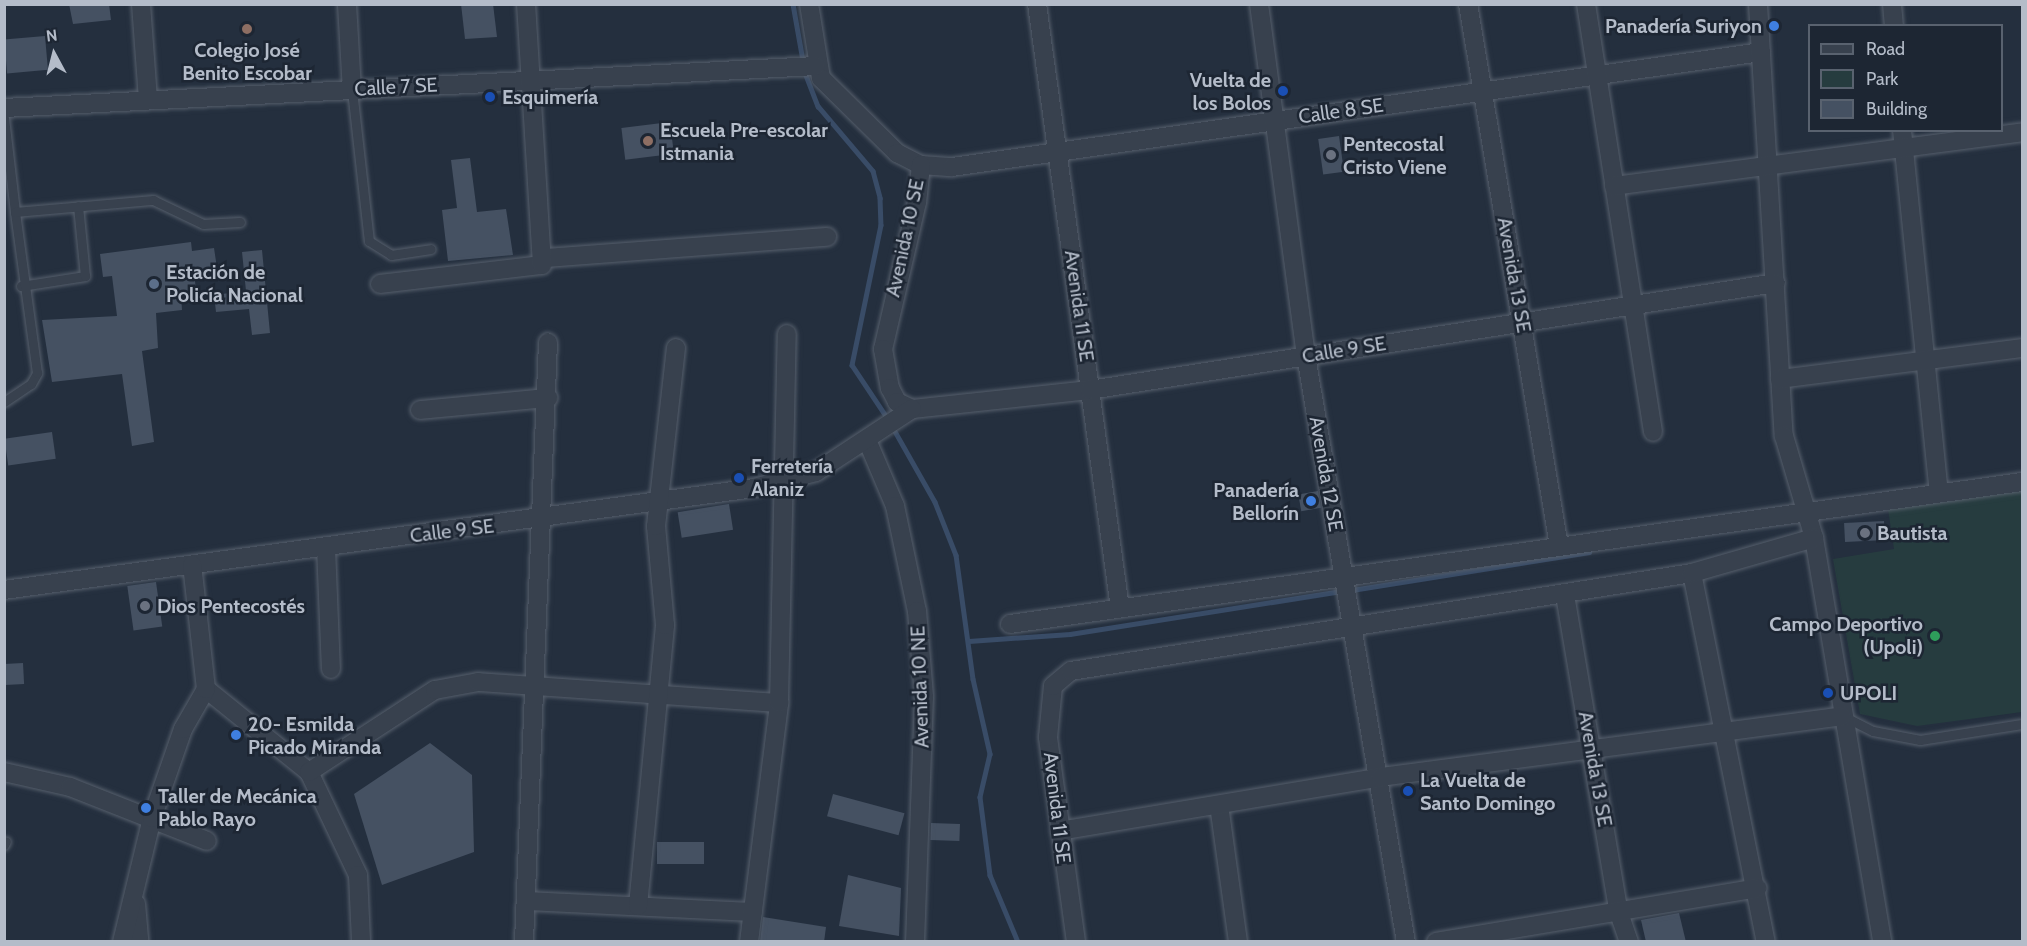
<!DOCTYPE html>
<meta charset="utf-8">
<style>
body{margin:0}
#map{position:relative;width:2027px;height:946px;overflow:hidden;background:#242f3e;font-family:Cabin,sans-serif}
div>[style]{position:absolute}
.green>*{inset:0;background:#263c3f}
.stream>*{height:4.5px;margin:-2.25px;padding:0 2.25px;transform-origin:2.25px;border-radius:2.25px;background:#394c67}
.building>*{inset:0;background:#455162;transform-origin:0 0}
.roads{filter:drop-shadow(0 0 2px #565f6c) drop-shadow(0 0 2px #565f6c)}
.lane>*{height:9px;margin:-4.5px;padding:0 4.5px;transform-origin:4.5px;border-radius:4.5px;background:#38414e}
.street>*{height:18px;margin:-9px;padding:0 9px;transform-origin:9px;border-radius:9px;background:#38414e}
.dots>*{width:16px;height:16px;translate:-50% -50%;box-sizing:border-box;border:3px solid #1d2633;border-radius:50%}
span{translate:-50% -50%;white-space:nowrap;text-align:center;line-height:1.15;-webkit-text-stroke:5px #1d2633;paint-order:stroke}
.poi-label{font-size:20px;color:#b4bcc9;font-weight:700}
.right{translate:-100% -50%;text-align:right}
.left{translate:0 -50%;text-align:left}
.street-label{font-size:20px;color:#b4bcc9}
.frame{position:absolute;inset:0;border:6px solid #b4bcc9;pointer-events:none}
.legend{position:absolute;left:1808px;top:24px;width:195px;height:108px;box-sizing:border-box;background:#1d2633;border:2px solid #59626f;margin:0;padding:8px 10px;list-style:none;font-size:18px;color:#b4bcc9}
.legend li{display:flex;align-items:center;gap:12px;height:30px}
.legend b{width:30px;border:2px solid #59626f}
.north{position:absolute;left:24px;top:24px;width:60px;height:60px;-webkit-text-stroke:4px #1d2633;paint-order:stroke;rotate:353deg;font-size:16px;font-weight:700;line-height:24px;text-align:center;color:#b4bcc9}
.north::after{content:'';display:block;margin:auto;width:21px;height:27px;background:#b4bcc9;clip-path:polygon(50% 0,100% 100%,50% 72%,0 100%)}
</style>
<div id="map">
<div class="green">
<i style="clip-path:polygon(2022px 487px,2022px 712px,1917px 726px,1860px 714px,1833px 559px,1894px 549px,1888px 509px)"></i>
</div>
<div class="stream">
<i style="left:793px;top:4px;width:58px;rotate:80deg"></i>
<i style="left:804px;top:70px;width:39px;rotate:69deg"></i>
<i style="left:818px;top:106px;width:85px;rotate:49.8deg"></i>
<i style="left:873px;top:171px;width:28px;rotate:75deg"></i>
<i style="left:880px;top:198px;width:27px;rotate:88deg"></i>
<i style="left:881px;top:225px;width:143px;rotate:101.7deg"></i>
<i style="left:852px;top:365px;width:65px;rotate:56.3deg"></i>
<i style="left:892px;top:426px;width:87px;rotate:60.5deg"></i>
<i style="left:935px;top:502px;width:57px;rotate:68.4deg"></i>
<i style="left:956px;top:555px;width:125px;rotate:82.2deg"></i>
<i style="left:973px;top:679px;width:77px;rotate:77.2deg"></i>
<i style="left:990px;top:754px;width:44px;rotate:103.1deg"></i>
<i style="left:980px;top:797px;width:79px;rotate:82.7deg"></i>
<i style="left:990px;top:875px;width:73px;rotate:67.3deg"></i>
<i style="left:1352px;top:590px;width:240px;rotate:-9.1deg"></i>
<i style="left:969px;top:641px;width:101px;rotate:-4deg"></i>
<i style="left:1070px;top:634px;width:276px;rotate:-9deg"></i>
</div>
<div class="building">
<i style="clip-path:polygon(69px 4px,109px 4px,111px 20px,73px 24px)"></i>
<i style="clip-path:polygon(461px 4px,493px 4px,497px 37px,465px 39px)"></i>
<i style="left:45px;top:36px;width:34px;height:41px;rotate:85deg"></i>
<i style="left:670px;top:122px;width:32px;height:49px;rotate:83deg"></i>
<i style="left:1339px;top:136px;width:36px;height:21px;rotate:82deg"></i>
<i style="clip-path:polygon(470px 158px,477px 212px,506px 209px,513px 255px,448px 261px,442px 210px,457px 208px,451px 160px)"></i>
<i style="clip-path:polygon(191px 242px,192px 251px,214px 248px,217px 268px,194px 271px,196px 291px,181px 293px,182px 310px,156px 313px,158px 348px,142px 351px,154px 442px,132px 446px,122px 374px,52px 382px,42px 320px,117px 316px,112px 276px,103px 277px,100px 254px)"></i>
<i style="clip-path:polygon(262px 250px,270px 333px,252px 335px,249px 309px,216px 312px,214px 295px,246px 291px,242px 252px)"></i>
<i style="left:52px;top:432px;width:27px;height:48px;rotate:82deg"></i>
<i style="left:1318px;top:491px;width:17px;height:20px;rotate:80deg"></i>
<i style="left:729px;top:504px;width:26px;height:52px;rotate:81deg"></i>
<i style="left:1884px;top:521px;width:19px;height:40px;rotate:87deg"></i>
<i style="left:156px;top:582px;width:45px;height:29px;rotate:82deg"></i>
<i style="left:23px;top:663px;width:21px;height:19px;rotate:87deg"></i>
<i style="clip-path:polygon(430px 743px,472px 775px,474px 852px,382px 885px,354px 794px)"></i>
<i style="left:833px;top:794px;width:74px;height:23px;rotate:15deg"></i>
<i style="left:931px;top:823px;width:29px;height:17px;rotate:2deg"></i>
<i style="left:704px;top:842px;width:22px;height:47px;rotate:90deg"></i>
<i style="clip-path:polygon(848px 875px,901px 888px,899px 936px,839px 926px)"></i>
<i style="clip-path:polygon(1679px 913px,1686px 942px,1646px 942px,1641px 920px)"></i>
<i style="clip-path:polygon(763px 917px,826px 927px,824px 942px,760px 942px)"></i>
</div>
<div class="roads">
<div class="lane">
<i style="left:352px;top:90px;width:152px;rotate:83.6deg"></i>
<i style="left:369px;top:241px;width:26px;rotate:32deg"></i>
<i style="left:391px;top:255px;width:40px;rotate:-8.5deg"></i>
<i style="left:4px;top:118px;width:95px;rotate:83.3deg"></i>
<i style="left:21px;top:286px;width:65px;rotate:-8.9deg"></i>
<i style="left:85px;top:276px;width:70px;rotate:-95.7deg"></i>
<i style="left:4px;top:402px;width:32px;rotate:-34deg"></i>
<i style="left:31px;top:384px;width:13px;rotate:-61deg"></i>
<i style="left:37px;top:373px;width:162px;rotate:-97.8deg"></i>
<i style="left:15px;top:212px;width:139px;rotate:-5deg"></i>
<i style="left:153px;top:200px;width:55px;rotate:25.6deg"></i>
<i style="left:203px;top:224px;width:37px;rotate:-3deg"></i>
<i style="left:1845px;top:717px;width:31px;rotate:27deg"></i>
<i style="left:1873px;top:731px;width:48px;rotate:10.8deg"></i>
<i style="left:1920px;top:740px;width:103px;rotate:-8.9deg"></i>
<i style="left:4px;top:845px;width:4px;rotate:-63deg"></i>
</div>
<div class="street">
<i style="left:141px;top:4px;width:96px;rotate:85.8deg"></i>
<i style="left:347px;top:4px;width:86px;rotate:86.7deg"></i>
<i style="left:809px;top:4px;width:75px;rotate:80.8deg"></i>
<i style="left:821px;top:78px;width:107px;rotate:44.6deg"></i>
<i style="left:897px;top:153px;width:27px;rotate:27deg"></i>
<i style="left:921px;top:165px;width:31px;rotate:4deg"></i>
<i style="left:952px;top:167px;width:817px;rotate:-8.09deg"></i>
<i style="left:1037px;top:4px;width:610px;rotate:82.18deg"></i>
<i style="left:1259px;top:4px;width:355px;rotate:82.4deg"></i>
<i style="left:1306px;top:356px;width:594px;rotate:80.32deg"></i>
<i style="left:1468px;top:4px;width:550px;rotate:80.47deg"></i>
<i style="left:1586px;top:4px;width:433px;rotate:81.1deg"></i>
<i style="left:1758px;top:4px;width:433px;rotate:86.6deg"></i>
<i style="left:1784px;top:436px;width:106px;rotate:73.6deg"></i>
<i style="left:1814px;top:538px;width:410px;rotate:80.4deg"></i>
<i style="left:1892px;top:4px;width:22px;rotate:85deg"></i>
<i style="left:4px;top:108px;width:813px;rotate:-2.96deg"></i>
<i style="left:1902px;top:130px;width:365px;rotate:84.2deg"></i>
<i style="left:921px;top:165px;width:37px;rotate:96deg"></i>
<i style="left:917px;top:202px;width:151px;rotate:103deg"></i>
<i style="left:883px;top:349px;width:40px;rotate:80deg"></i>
<i style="left:890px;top:388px;width:16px;rotate:63deg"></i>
<i style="left:897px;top:402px;width:17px;rotate:25deg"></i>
<i style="left:912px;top:409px;width:179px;rotate:-6.1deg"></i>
<i style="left:1090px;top:390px;width:694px;rotate:-8.87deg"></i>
<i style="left:1614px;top:186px;width:412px;rotate:-7.5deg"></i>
<i style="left:545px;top:258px;width:283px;rotate:-4.3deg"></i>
<i style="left:380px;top:284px;width:163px;rotate:-6.7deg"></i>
<i style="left:542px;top:265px;width:261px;rotate:-93.5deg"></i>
<i style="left:1780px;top:379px;width:244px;rotate:-7.3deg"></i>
<i style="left:420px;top:410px;width:129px;rotate:-5.4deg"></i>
<i style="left:867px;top:440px;width:72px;rotate:67deg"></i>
<i style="left:895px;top:506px;width:107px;rotate:78.2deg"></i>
<i style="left:917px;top:611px;width:86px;rotate:85.3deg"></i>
<i style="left:924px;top:697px;width:245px;rotate:92.1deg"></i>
<i style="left:326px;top:547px;width:122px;rotate:87.7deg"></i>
<i style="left:1692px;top:573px;width:376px;rotate:78.7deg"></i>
<i style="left:4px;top:590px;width:757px;rotate:-7.74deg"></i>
<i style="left:754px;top:488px;width:64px;rotate:-14.5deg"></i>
<i style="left:816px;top:472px;width:115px;rotate:-33.3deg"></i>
<i style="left:1565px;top:595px;width:323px;rotate:80.4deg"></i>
<i style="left:1619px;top:913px;width:31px;rotate:71deg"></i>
<i style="left:1010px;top:624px;width:1022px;rotate:-7.99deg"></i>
<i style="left:206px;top:689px;width:132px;rotate:38.9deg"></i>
<i style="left:309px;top:772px;width:114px;rotate:64.6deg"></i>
<i style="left:358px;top:875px;width:67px;rotate:87.4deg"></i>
<i style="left:4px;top:772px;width:68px;rotate:12.8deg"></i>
<i style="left:70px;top:787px;width:147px;rotate:21.5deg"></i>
<i style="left:309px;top:772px;width:150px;rotate:-33.1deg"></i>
<i style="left:435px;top:690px;width:44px;rotate:-10.5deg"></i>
<i style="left:478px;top:682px;width:302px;rotate:4deg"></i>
<i style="left:1219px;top:805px;width:138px;rotate:82.1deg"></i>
<i style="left:1060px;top:831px;width:326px;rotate:-9.5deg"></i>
<i style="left:1381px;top:777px;width:465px;rotate:-7.5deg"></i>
<i style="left:526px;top:901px;width:227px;rotate:2.8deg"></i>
<i style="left:136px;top:904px;width:38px;rotate:85deg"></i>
<i style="left:638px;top:906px;width:282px;rotate:-84.5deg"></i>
<i style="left:665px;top:625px;width:99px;rotate:-95.2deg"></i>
<i style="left:656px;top:526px;width:179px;rotate:-83.6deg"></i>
<i style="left:122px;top:942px;width:128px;rotate:-76.4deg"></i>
<i style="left:152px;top:818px;width:94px;rotate:-70.8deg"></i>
<i style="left:183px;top:729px;width:46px;rotate:-60.1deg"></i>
<i style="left:206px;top:689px;width:125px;rotate:-96.4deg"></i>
<i style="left:524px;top:942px;width:600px;rotate:-87.71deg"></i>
<i style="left:749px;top:942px;width:241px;rotate:-82.8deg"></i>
<i style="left:779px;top:703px;width:369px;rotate:-88.8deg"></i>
<i style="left:1076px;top:942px;width:207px;rotate:-97.8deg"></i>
<i style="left:1048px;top:737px;width:51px;rotate:-84.4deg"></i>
<i style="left:1053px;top:686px;width:23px;rotate:-40deg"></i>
<i style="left:1071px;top:671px;width:629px;rotate:-8.97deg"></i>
<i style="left:1692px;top:573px;width:127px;rotate:-16deg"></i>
<i style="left:1436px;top:942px;width:326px;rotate:-9.5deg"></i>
</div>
</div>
<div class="dots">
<i style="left:1774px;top:26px;background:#3f7fe0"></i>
<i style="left:247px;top:29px;background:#8d6e63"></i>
<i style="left:1283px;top:91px;background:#1a4fb4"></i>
<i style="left:490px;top:97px;background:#1a4fb4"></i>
<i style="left:648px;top:141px;background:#8d6e63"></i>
<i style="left:1331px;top:155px;background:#6b7280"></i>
<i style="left:154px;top:284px;background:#5c6f8a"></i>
<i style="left:739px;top:478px;background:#1a4fb4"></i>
<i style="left:1311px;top:501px;background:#3f7fe0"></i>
<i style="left:1865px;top:533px;background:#6b7280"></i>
<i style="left:145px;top:606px;background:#6b7280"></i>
<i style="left:1935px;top:636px;background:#2e9e5b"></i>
<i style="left:1828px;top:693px;background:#1a4fb4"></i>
<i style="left:236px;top:735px;background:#3f7fe0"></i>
<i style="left:1408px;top:791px;background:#1a4fb4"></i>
<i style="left:146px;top:808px;background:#3f7fe0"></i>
</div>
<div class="poi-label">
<span class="right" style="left:1762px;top:26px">Panadería Suriyon</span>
<span style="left:247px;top:62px">Colegio José<br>Benito Escobar</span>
<span class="right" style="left:1271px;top:92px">Vuelta de<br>los Bolos</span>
<span class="left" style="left:502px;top:97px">Esquimería</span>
<span class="left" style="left:660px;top:142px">Escuela Pre-escolar<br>Istmania</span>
<span class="left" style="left:1343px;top:156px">Pentecostal<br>Cristo Viene</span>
<span class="left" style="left:166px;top:284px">Estación de<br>Policía Nacional</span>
<span class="left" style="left:751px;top:478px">Ferretería<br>Alaniz</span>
<span class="right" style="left:1299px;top:502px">Panadería<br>Bellorín</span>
<span class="left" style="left:1877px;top:533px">Bautista</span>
<span class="left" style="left:157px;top:606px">Dios Pentecostés</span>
<span class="right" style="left:1923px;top:636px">Campo Deportivo<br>(Upoli)</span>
<span class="left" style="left:1840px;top:693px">UPOLI</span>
<span class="left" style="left:248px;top:736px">20- Esmilda<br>Picado Miranda</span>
<span class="left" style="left:1420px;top:792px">La Vuelta de<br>Santo Domingo</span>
<span class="left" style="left:158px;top:808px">Taller de Mecánica<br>Pablo Rayo</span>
</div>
<div class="street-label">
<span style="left:396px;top:87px;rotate:-3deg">Calle 7 SE</span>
<span style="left:1341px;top:111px;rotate:-8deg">Calle 8 SE</span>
<span style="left:905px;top:238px;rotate:-78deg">Avenida 10 SE</span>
<span style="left:1514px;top:275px;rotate:80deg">Avenida 13 SE</span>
<span style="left:1079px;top:306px;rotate:82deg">Avenida 11 SE</span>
<span style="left:1344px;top:350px;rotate:-9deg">Calle 9 SE</span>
<span style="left:1326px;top:474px;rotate:80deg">Avenida 12 SE</span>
<span style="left:452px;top:531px;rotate:-7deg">Calle 9 SE</span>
<span style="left:920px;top:687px;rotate:-92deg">Avenida 10 NE</span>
<span style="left:1595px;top:769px;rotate:80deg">Avenida 13 SE</span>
<span style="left:1057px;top:808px;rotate:83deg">Avenida 11 SE</span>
</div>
<div class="frame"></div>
<ul class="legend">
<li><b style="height:8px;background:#38414e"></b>Road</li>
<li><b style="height:16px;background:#263c3f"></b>Park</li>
<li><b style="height:16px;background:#455162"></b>Building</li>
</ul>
<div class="north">N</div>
</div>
